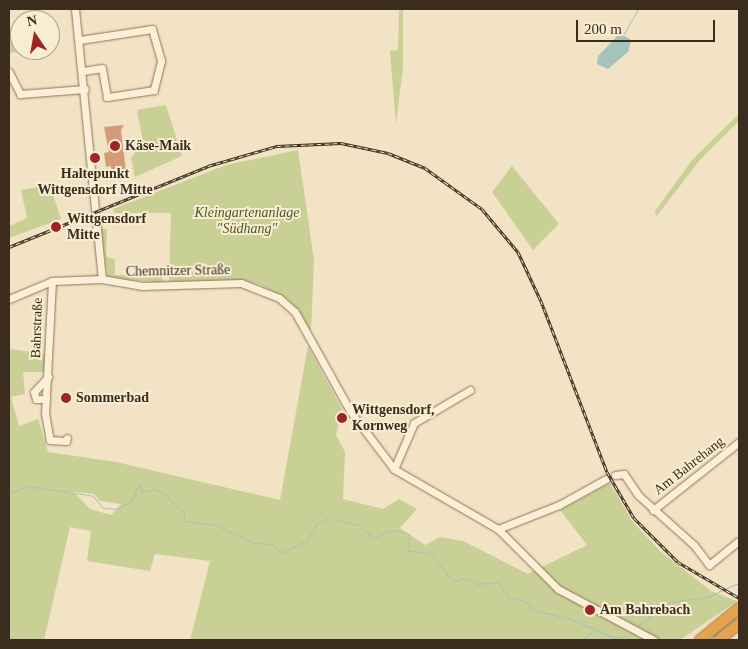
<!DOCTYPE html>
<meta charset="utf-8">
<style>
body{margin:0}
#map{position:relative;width:748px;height:649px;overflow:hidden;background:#f1e3c3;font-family:"Times New Roman",serif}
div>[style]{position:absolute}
.green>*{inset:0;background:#c9d096}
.water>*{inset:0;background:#a5c3ba}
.stream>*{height:1px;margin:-0.5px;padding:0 0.5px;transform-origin:0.5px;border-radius:0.5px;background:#a5c3ba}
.building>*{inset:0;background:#d29c76}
.roads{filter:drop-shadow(0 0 1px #8d7458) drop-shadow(0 0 1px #8d7458)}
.minor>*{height:7px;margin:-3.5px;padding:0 3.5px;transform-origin:3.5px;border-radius:3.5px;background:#fbf0d7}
.highway>*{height:10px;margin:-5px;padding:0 5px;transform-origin:5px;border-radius:5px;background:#e6a34e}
.rail>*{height:3px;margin-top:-1.5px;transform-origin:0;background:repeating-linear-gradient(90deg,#f8edd3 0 4px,#3b2c1d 0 8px);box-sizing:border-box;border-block:1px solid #3b2c1d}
.dots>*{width:14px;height:14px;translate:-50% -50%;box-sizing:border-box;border:2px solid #f8edd3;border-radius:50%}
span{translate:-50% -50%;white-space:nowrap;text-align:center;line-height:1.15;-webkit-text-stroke:4px #f8edd3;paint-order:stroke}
.poi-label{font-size:14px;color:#3b2c1d;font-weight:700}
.left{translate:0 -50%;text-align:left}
.park-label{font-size:14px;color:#4c5922;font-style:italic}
.street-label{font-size:14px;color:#3b2c1d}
.frame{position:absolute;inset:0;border:10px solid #3b2c1d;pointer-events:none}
.north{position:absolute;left:10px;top:10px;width:50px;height:50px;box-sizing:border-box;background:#f8edd3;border:1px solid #aca08a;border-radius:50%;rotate:348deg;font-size:14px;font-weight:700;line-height:20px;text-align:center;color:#3b2c1d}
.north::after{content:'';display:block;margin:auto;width:18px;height:22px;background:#a02425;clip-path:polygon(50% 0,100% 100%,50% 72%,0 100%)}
.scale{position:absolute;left:576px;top:20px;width:139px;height:22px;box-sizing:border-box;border:2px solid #3b2c1d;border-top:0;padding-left:6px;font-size:15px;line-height:18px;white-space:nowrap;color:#3b2c1d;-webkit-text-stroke:4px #f8edd3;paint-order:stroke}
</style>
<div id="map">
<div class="green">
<i style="clip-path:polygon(399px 9px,403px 9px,403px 68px,396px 124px,390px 51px,398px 50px)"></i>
<i style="clip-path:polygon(20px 26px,20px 50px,26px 50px,10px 53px,9px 28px)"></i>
<i style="clip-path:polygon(166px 105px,182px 156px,135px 177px,131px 158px,143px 142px,137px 110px)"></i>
<i style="clip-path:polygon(739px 114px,739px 121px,699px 161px,656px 217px,655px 211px,693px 159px)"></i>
<i style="clip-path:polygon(298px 150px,314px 260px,311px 331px,288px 299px,258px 284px,243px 280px,169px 283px,171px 213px,114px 213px,113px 209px,226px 165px)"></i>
<i style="clip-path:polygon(512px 166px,559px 224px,533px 250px,492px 192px)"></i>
<i style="clip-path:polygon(50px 185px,61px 219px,9px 238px,9px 226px,27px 218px,21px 190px)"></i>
<i style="clip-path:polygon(100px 229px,107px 229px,106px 256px,115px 260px,115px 275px,161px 276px,164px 283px,108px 278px)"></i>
<i style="clip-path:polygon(evenodd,308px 346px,342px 409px,336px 435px,345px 452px,343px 499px,383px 509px,399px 499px,417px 509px,400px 528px,425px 545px,440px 537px,463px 541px,528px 574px,587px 545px,560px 510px,610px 483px,632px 521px,660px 551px,711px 591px,737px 601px,680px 640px,190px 640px,210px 561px,155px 554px,150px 571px,87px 561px,91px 531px,70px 527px,44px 640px,9px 640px,9px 349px,49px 354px,48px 372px,23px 372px,25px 394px,11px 397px,19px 426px,38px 419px,48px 452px,116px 462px,280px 500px,308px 346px,74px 492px,94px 494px,100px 501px,121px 504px,111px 515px,90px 509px,74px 492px)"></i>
</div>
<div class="water">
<i style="clip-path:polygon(620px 33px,631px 40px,628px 52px,608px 69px,597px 64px,598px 56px)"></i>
</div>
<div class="stream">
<i style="left:623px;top:35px;width:30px;rotate:-60deg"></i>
<i style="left:75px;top:493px;width:18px;rotate:9deg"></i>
<i style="left:93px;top:496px;width:16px;rotate:50deg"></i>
<i style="left:103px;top:508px;width:14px;rotate:4deg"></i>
<i style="left:117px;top:509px;width:16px;rotate:-30deg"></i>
<i style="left:131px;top:501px;width:19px;rotate:-65deg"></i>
<i style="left:139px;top:484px;width:9px;rotate:69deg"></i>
<i style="left:142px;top:492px;width:12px;rotate:-14deg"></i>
<i style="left:154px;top:489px;width:10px;rotate:24deg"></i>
<i style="left:163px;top:493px;width:29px;rotate:44deg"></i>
<i style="left:184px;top:513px;width:8px;rotate:90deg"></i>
<i style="left:184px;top:521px;width:30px;rotate:6deg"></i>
<i style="left:214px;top:524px;width:43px;rotate:26deg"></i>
<i style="left:253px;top:543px;width:19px;rotate:3deg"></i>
<i style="left:272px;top:544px;width:13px;rotate:42deg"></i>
<i style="left:282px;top:553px;width:28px;rotate:-27deg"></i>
<i style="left:307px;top:540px;width:20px;rotate:-60deg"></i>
<i style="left:317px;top:523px;width:14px;rotate:-25deg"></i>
<i style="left:9px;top:494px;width:19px;rotate:-25deg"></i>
<i style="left:26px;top:486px;width:42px;rotate:8.1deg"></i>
<i style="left:336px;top:519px;width:25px;rotate:16deg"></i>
<i style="left:360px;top:526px;width:18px;rotate:43deg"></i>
<i style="left:373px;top:538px;width:22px;rotate:-21deg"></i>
<i style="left:394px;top:530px;width:16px;rotate:15deg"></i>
<i style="left:409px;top:534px;width:17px;rotate:93deg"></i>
<i style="left:408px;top:551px;width:22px;rotate:5deg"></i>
<i style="left:430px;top:553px;width:36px;rotate:51deg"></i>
<i style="left:453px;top:581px;width:9px;rotate:-18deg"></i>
<i style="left:462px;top:578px;width:17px;rotate:21deg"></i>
<i style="left:478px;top:584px;width:20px;rotate:-6deg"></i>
<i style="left:498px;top:582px;width:19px;rotate:54deg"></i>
<i style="left:509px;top:597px;width:19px;rotate:16deg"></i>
<i style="left:527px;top:602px;width:9px;rotate:58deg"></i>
<i style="left:532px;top:610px;width:37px;rotate:13deg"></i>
<i style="left:568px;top:618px;width:51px;rotate:23.1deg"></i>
<i style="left:615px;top:638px;width:10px;rotate:-11deg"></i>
<i style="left:639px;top:625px;width:38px;rotate:-37deg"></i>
<i style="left:669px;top:602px;width:38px;rotate:-7deg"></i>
<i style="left:707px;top:597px;width:35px;rotate:-24deg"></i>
<i style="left:582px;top:640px;width:16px;rotate:-38deg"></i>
</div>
<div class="building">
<i style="clip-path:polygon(124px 125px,121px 130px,126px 171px,112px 173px,111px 166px,106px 167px,104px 153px,109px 152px,104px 127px)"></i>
</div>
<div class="roads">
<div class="minor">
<i style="left:75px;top:9px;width:271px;rotate:84.3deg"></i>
<i style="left:102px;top:279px;width:41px;rotate:9.9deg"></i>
<i style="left:142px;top:286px;width:99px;rotate:-1.7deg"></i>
<i style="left:241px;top:283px;width:41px;rotate:21.5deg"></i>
<i style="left:279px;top:298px;width:21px;rotate:41deg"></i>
<i style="left:295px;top:312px;width:113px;rotate:60.9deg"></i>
<i style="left:350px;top:411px;width:73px;rotate:52.8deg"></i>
<i style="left:394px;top:469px;width:120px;rotate:30deg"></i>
<i style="left:498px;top:529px;width:85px;rotate:45deg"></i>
<i style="left:558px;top:589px;width:109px;rotate:28deg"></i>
<i style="left:80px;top:40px;width:73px;rotate:-8.7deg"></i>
<i style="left:152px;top:29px;width:33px;rotate:74deg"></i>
<i style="left:161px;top:61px;width:30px;rotate:104deg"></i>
<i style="left:154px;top:90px;width:48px;rotate:171.5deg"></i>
<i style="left:107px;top:97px;width:29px;rotate:-100deg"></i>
<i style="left:102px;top:68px;width:19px;rotate:171deg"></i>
<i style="left:9px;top:72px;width:25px;rotate:63deg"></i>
<i style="left:20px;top:94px;width:65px;rotate:-4.4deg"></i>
<i style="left:52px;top:281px;width:132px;rotate:93deg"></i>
<i style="left:45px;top:413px;width:27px;rotate:80deg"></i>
<i style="left:50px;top:440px;width:16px;rotate:4deg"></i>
<i style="left:66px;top:441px;width:3px;rotate:-72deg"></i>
<i style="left:9px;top:299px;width:47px;rotate:-22.7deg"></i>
<i style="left:52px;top:281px;width:50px;rotate:-2.3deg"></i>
<i style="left:46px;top:399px;width:10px;rotate:180deg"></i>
<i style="left:36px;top:399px;width:7px;rotate:-106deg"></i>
<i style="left:34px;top:392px;width:21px;rotate:-47deg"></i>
<i style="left:394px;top:469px;width:50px;rotate:-66.5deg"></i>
<i style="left:414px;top:423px;width:65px;rotate:-30.5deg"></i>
<i style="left:615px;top:475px;width:9px;rotate:-6deg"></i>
<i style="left:624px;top:474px;width:25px;rotate:56deg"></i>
<i style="left:638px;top:495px;width:75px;rotate:41.8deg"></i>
<i style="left:694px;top:545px;width:25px;rotate:53deg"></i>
<i style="left:709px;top:565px;width:38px;rotate:-39deg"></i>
<i style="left:653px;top:510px;width:110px;rotate:-38.3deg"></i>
<i style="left:498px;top:529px;width:66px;rotate:-21.5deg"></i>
<i style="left:559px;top:505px;width:54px;rotate:-29deg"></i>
</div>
<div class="highway">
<i style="left:700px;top:640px;width:50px;rotate:-39.4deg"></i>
<i style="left:719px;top:640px;width:26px;rotate:-39deg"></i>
</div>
</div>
<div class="rail">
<i style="left:9px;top:247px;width:215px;rotate:-22.1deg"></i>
<i style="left:208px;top:166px;width:72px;rotate:-16.2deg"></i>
<i style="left:277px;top:146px;width:64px;rotate:-2.7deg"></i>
<i style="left:341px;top:143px;width:48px;rotate:12deg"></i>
<i style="left:388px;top:153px;width:40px;rotate:22deg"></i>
<i style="left:425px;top:168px;width:70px;rotate:35.7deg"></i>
<i style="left:482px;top:209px;width:56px;rotate:50.1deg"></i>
<i style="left:518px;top:252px;width:54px;rotate:64.9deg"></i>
<i style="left:541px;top:301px;width:183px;rotate:68.9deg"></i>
<i style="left:607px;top:472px;width:53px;rotate:59.6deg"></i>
<i style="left:634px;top:518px;width:62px;rotate:45deg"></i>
<i style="left:678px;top:562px;width:71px;rotate:30.5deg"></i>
</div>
<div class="dots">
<i style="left:115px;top:146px;background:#a02425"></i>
<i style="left:95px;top:158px;background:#a02425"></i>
<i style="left:56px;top:227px;background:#a02425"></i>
<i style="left:66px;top:398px;background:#a02425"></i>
<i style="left:342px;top:418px;background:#a02425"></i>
<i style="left:590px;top:610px;background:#a02425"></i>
</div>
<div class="poi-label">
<span class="left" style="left:125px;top:146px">Käse-Maik</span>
<span style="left:95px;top:182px">Haltepunkt<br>Wittgensdorf Mitte</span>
<span class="left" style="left:67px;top:227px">Wittgensdorf<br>Mitte</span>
<span class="left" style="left:76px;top:398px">Sommerbad</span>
<span class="left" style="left:352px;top:418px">Wittgensdorf,<br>Kornweg</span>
<span class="left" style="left:600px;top:610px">Am Bahrebach</span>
</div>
<div class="park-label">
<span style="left:247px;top:221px">Kleingartenanlage<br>"Südhang"</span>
</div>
<div class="street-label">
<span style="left:178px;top:271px;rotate:-1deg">Chemnitzer Straße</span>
<span style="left:37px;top:328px;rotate:-88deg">Bahrstraße</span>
<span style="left:689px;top:466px;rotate:-38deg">Am Bahrehang</span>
</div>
<div class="frame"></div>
<div class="north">N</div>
<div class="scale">200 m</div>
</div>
